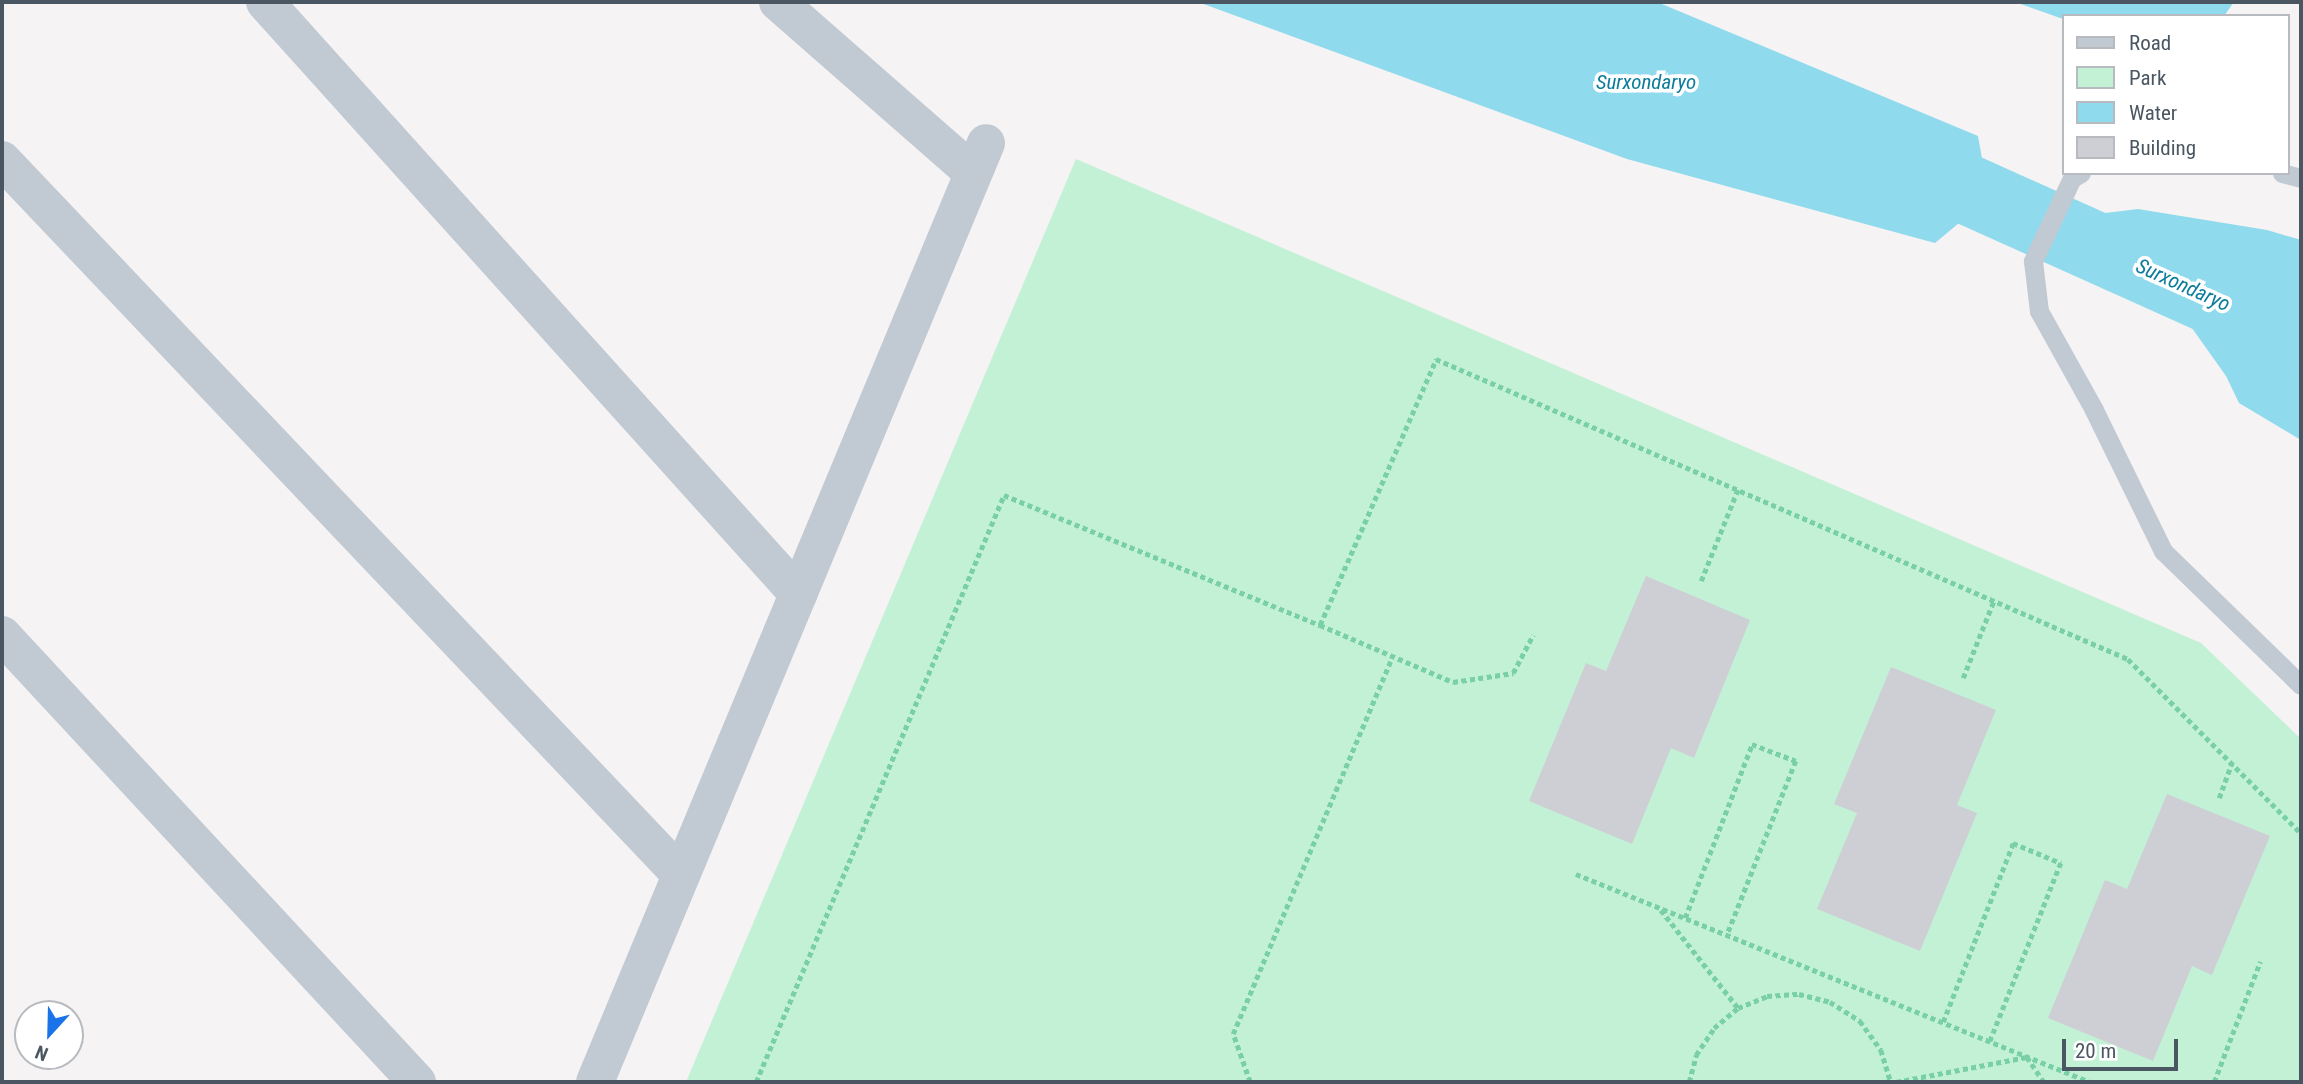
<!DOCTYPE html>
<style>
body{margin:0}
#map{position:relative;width:2303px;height:1084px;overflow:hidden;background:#f5f3f3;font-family:"Roboto Condensed",sans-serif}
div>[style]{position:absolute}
.green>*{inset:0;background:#c3f1d5}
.water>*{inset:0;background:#90daee}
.river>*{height:70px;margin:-35px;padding:0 35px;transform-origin:35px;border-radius:35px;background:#90daee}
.building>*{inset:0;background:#cdcfd5}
.path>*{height:4.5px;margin-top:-2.25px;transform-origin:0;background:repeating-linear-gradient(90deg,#7ad0a6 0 5px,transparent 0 8.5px)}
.lane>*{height:19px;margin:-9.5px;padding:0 9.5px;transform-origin:9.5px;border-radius:9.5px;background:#c1cad2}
.street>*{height:38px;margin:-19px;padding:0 19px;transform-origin:19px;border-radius:19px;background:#c1cad2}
span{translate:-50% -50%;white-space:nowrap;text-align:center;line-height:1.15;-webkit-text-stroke:7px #fff;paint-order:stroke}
.water-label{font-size:21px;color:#0c7c9b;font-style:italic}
.frame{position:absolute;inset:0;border:4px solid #4a5661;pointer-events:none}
.legend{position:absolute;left:2062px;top:14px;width:228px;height:161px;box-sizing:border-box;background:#fff;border:2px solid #b7bbc0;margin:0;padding:9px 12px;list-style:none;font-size:21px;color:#4a5661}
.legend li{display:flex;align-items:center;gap:14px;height:35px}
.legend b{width:35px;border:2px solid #b7bbc0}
.north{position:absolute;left:14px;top:1000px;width:70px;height:70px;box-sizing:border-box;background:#fff;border:2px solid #b7bbc0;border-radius:50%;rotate:202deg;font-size:19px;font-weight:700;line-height:28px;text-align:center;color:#4a5661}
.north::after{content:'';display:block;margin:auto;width:24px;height:32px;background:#1a73e8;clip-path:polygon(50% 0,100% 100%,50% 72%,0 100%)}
.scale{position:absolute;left:2062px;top:1039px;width:116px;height:32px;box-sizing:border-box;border:4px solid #4a5661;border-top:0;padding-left:9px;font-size:21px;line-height:24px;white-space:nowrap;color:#4a5661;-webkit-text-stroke:5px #fff;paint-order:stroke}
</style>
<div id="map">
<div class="green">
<i style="clip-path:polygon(1076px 159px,2201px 643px,2301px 739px,2301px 1082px,686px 1082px)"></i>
</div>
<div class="water">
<i style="clip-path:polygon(1198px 2px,1657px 2px,1978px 136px,1989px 198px,1935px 243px,1627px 159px)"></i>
<i style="clip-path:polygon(2015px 2px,2234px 2px,2224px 16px,2063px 16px,2063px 19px)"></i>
<i style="clip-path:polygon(2138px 209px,2267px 230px,2301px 240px,2301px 440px,2239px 403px,2226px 376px,2177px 307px,2093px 273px,2089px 215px)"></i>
</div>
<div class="river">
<i style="left:1902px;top:160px;width:437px;rotate:24.2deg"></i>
</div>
<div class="building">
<i style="clip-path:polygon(1646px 576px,1750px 620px,1694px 758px,1671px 748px,1632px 844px,1529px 801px,1586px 663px,1606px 671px)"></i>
<i style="clip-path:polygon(1891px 667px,1996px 710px,1957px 805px,1977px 813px,1920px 951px,1817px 909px,1857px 813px,1834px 804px)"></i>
<i style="clip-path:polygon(2167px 794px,2270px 836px,2212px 975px,2192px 966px,2153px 1061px,2048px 1018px,2105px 880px,2127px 889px)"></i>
</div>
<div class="path">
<i style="left:1701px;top:581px;width:99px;rotate:-68.1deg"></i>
<i style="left:1320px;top:625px;width:145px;rotate:23.2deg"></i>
<i style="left:1453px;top:682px;width:61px;rotate:-8.5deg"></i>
<i style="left:1513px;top:673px;width:43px;rotate:-62.2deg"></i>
<i style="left:1963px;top:678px;width:84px;rotate:-68.3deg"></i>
<i style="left:2219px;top:798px;width:37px;rotate:-70deg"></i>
<i style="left:1576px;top:874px;width:554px;rotate:22.03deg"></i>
<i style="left:1661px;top:910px;width:125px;rotate:51.8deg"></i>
<i style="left:1685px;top:918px;width:186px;rotate:-68.9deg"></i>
<i style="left:1752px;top:744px;width:47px;rotate:21.1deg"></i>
<i style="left:1796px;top:761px;width:187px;rotate:111.6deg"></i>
<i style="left:1943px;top:1022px;width:192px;rotate:-68.6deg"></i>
<i style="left:2013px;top:843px;width:52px;rotate:22.6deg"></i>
<i style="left:2061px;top:863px;width:192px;rotate:111.7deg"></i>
<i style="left:756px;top:1082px;width:637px;rotate:-67.1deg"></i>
<i style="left:1004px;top:495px;width:342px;rotate:22.4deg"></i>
<i style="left:1320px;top:625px;width:290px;rotate:-66.4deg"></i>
<i style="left:1436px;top:359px;width:754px;rotate:23.44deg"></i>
<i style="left:2128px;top:659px;width:245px;rotate:45.2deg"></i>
<i style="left:1250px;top:1082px;width:51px;rotate:-109.5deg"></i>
<i style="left:1233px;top:1034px;width:408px;rotate:-67.1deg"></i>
<i style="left:1689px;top:1082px;width:28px;rotate:-75deg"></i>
<i style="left:1696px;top:1055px;width:32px;rotate:-56deg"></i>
<i style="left:1714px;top:1028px;width:31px;rotate:-40deg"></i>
<i style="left:1738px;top:1008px;width:31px;rotate:-22deg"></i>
<i style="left:1767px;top:996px;width:32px;rotate:-4deg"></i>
<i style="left:1799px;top:994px;width:32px;rotate:14deg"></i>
<i style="left:1830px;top:1002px;width:36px;rotate:32deg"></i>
<i style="left:1860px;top:1021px;width:36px;rotate:54deg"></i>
<i style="left:1881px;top:1050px;width:34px;rotate:73deg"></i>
<i style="left:1896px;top:1082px;width:133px;rotate:-10.8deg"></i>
<i style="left:2027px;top:1057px;width:30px;rotate:56deg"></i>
<i style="left:2214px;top:1082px;width:129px;rotate:-69deg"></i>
</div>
<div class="lane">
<i style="left:2081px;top:173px;width:10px;rotate:151deg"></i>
<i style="left:2072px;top:178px;width:92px;rotate:115.2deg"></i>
<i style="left:2033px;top:261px;width:50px;rotate:83.2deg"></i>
<i style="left:2039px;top:311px;width:113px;rotate:60.9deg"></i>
<i style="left:2094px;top:410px;width:157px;rotate:63.9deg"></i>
<i style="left:2163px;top:551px;width:192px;rotate:44.2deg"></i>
<i style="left:2282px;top:173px;width:20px;rotate:15deg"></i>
</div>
<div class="street">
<i style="left:265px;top:2px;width:797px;rotate:48deg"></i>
<i style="left:778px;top:2px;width:259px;rotate:41.2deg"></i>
<i style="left:2px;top:160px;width:986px;rotate:46.48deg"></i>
<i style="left:2px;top:635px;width:610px;rotate:47.13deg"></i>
<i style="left:595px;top:1082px;width:1017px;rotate:-67.39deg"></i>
</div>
<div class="water-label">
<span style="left:1646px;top:82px">Surxondaryo</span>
<span style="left:2183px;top:285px;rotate:24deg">Surxondaryo</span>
</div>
<div class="frame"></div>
<ul class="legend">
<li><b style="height:9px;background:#c1cad2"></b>Road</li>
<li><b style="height:19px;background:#c3f1d5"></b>Park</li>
<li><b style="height:19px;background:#90daee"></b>Water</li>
<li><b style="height:19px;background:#cdcfd5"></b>Building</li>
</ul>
<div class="north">N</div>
<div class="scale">20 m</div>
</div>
